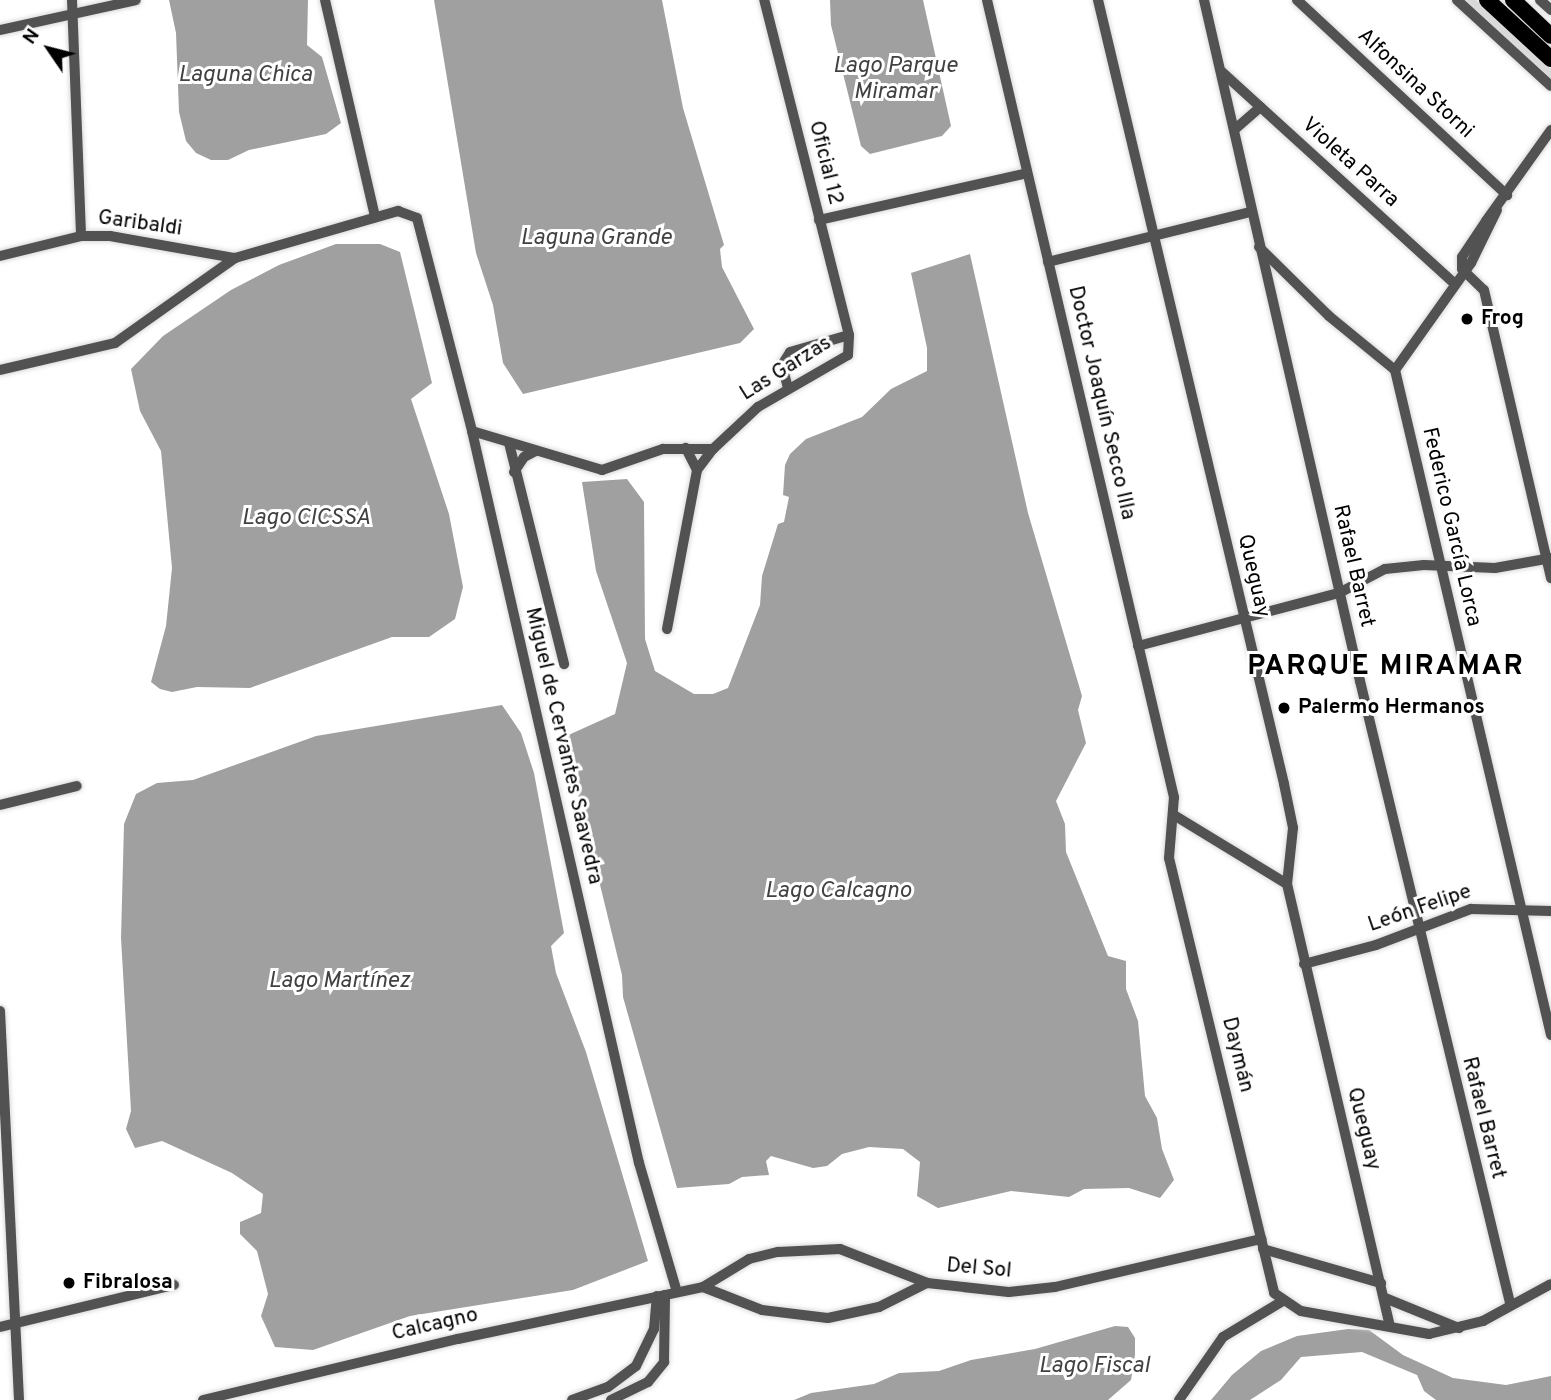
<!DOCTYPE html>
<meta charset="utf-8">
<style>
body{margin:0}
#map{position:relative;width:1551px;height:1400px;overflow:hidden;background:#fff;font-family:Overpass,sans-serif}
div>[style]{position:absolute}
.green>*{inset:0;background:#d9d9d9}
.water>*{inset:0;background:#a0a0a0}
.roads{filter:drop-shadow(0 0 2px #dbdbdb) drop-shadow(0 0 2px #dbdbdb)}
.minor>*{height:10px;margin:-5px;padding:0 5px;transform-origin:5px;border-radius:5px;background:#525252}
.trunk>*{height:16px;margin:-8px;padding:0 8px;transform-origin:8px;border-radius:8px;background:#000}
.dots>*{width:19px;height:19px;translate:-50% -50%;box-sizing:border-box;border:4px solid #fff;border-radius:50%}
span{translate:-50% -50%;white-space:nowrap;text-align:center;line-height:1.15;-webkit-text-stroke:6px #fff;paint-order:stroke}
.street-label{font-size:21px;color:#000}
.poi-label{font-size:21px;color:#000;font-weight:700}
.left{translate:0 -50%;text-align:left}
.water-label{font-size:23px;color:#414141;font-style:italic}
.district-label{font-size:28px;color:#000;font-weight:700;letter-spacing:2px}
.north{position:absolute;left:14px;top:14px;width:70px;height:70px;-webkit-text-stroke:5px #fff;paint-order:stroke;rotate:305deg;font-size:19px;font-weight:700;line-height:28px;text-align:center;color:#000}
.north::after{content:'';display:block;margin:auto;width:24px;height:32px;background:#000;clip-path:polygon(50% 0,100% 100%,50% 72%,0 100%)}
</style>
<div id="map">
<div class="green">
<i style="clip-path:polygon(1465px 0,1476px 0,1551px 69px,1551px 82px)"></i>
</div>
<div class="water">
<i style="clip-path:polygon(308px 0,307px 45px,322px 57px,341px 123px,326px 134px,249px 150px,228px 160px,211px 160px,196px 153px,186px 141px,179px 112px,176px 33px,169px 0)"></i>
<i style="clip-path:polygon(434px 0,662px 0,683px 108px,724px 245px,720px 249px,722px 267px,754px 329px,740px 343px,523px 394px,503px 363px,493px 305px,476px 253px)"></i>
<i style="clip-path:polygon(830px 0,923px 0,951px 126px,942px 136px,870px 154px,861px 146px,831px 25px)"></i>
<i style="clip-path:polygon(336px 244px,380px 244px,400px 252px,432px 383px,411px 399px,449px 514px,463px 587px,455px 619px,429px 637px,392px 637px,250px 688px,197px 687px,172px 692px,160px 689px,151px 682px,166px 626px,172px 568px,161px 451px,140px 411px,131px 369px,163px 336px,231px 290px,279px 265px)"></i>
<i style="clip-path:polygon(970px 254px,1028px 513px,1082px 696px,1078px 710px,1086px 743px,1056px 801px,1065px 824px,1066px 852px,1108px 956px,1126px 961px,1126px 989px,1138px 1021px,1145px 1096px,1157px 1118px,1162px 1149px,1174px 1180px,1160px 1198px,1129px 1188px,1084px 1189px,1069px 1197px,1011px 1191px,938px 1208px,917px 1196px,920px 1162px,903px 1149px,869px 1147px,842px 1154px,827px 1166px,813px 1168px,771px 1156px,766px 1161px,769px 1175px,742px 1177px,729px 1184px,677px 1188px,623px 997px,622px 975px,564px 737px,615px 714px,627px 663px,596px 571px,582px 482px,627px 479px,644px 502px,645px 639px,655px 671px,694px 694px,713px 694px,728px 688px,760px 605px,762px 576px,778px 524px,784px 522px,789px 497px,783px 495px,785px 465px,790px 454px,806px 439px,862px 417px,891px 389px,927px 371px,927px 348px,911px 273px)"></i>
<i style="clip-path:polygon(502px 705px,521px 733px,534px 773px,564px 933px,551px 946px,556px 973px,586px 1052px,648px 1261px,573px 1290px,410px 1316px,313px 1350px,275px 1347px,261px 1316px,268px 1294px,257px 1251px,240px 1234px,240px 1222px,261px 1213px,263px 1194px,232px 1173px,162px 1141px,135px 1148px,126px 1129px,131px 1111px,121px 938px,124px 824px,136px 794px,157px 783px,193px 780px,316px 736px)"></i>
<i style="clip-path:polygon(1115px 1326px,1128px 1327px,1135px 1338px,1135px 1355px,1131px 1380px,1108px 1400px,794px 1400px,811px 1393px,874px 1384px,899px 1373px,939px 1371px,971px 1360px,1035px 1349px)"></i>
<i style="clip-path:polygon(1348px 1329px,1369px 1330px,1403px 1355px,1453px 1378px,1506px 1385px,1551px 1376px,1551px 1400px,1436px 1400px,1424px 1391px,1417px 1375px,1362px 1352px,1301px 1357px,1281px 1380px,1250px 1400px,1211px 1400px,1232px 1375px,1261px 1351px,1297px 1336px)"></i>
</div>
<div class="roads">
<div class="minor">
<i style="left:72px;top:0;width:236px;rotate:87.8deg"></i>
<i style="left:325px;top:0;width:223px;rotate:77deg"></i>
<i style="left:987px;top:0;width:819px;rotate:76.8deg"></i>
<i style="left:1174px;top:797px;width:61px;rotate:94.7deg"></i>
<i style="left:1169px;top:858px;width:447px;rotate:76.4deg"></i>
<i style="left:1274px;top:1293px;width:32px;rotate:34deg"></i>
<i style="left:1301px;top:1311px;width:130px;rotate:10.2deg"></i>
<i style="left:1429px;top:1334px;width:56px;rotate:-13.5deg"></i>
<i style="left:1483px;top:1321px;width:77px;rotate:-28.6deg"></i>
<i style="left:1098px;top:0;width:806px;rotate:76.65deg"></i>
<i style="left:1284px;top:784px;width:45px;rotate:78.4deg"></i>
<i style="left:1293px;top:828px;width:56px;rotate:96.1deg"></i>
<i style="left:1287px;top:884px;width:454px;rotate:76.9deg"></i>
<i style="left:1204px;top:0;width:699px;rotate:77.1deg"></i>
<i style="left:1360px;top:681px;width:640px;rotate:76.44deg"></i>
<i style="left:1297px;top:0;width:287px;rotate:42.9deg"></i>
<i style="left:1457px;top:0;width:127px;rotate:42.5deg"></i>
<i style="left:1540px;top:0;width:15px;rotate:42deg"></i>
<i style="left:0;top:30px;width:139px;rotate:-12.4deg"></i>
<i style="left:1222px;top:72px;width:312px;rotate:42.3deg"></i>
<i style="left:1234px;top:130px;width:35px;rotate:-41deg"></i>
<i style="left:819px;top:220px;width:213px;rotate:-12.7deg"></i>
<i style="left:1259px;top:247px;width:98px;rotate:44.6deg"></i>
<i style="left:1329px;top:316px;width:85px;rotate:39.3deg"></i>
<i style="left:1395px;top:370px;width:683px;rotate:76.8deg"></i>
<i style="left:0;top:256px;width:83px;rotate:-13.9deg"></i>
<i style="left:81px;top:236px;width:29px"></i>
<i style="left:110px;top:236px;width:127px;rotate:10deg"></i>
<i style="left:1048px;top:262px;width:208px;rotate:-13.9deg"></i>
<i style="left:1462px;top:269px;width:30px;rotate:44deg"></i>
<i style="left:1484px;top:290px;width:296px;rotate:76.9deg"></i>
<i style="left:1462px;top:269px;width:12px;rotate:-90deg"></i>
<i style="left:1462px;top:257px;width:43px;rotate:-56.3deg"></i>
<i style="left:1486px;top:221px;width:112px;rotate:-54.5deg"></i>
<i style="left:0;top:370px;width:118px;rotate:-13.2deg"></i>
<i style="left:115px;top:343px;width:147px;rotate:-35.3deg"></i>
<i style="left:235px;top:258px;width:170px;rotate:-16.1deg"></i>
<i style="left:398px;top:211px;width:20px;rotate:20deg"></i>
<i style="left:417px;top:218px;width:220px;rotate:75.5deg"></i>
<i style="left:472px;top:431px;width:751px;rotate:77.15deg"></i>
<i style="left:639px;top:1163px;width:134px;rotate:73.6deg"></i>
<i style="left:1395px;top:370px;width:131px;rotate:-54.6deg"></i>
<i style="left:1471px;top:263px;width:59px;rotate:-63.9deg"></i>
<i style="left:788px;top:388px;width:24px;rotate:-105deg"></i>
<i style="left:782px;top:365px;width:15px;rotate:-58deg"></i>
<i style="left:790px;top:352px;width:61px;rotate:-16.1deg"></i>
<i style="left:472px;top:431px;width:136px;rotate:16.7deg"></i>
<i style="left:602px;top:470px;width:65px;rotate:-19deg"></i>
<i style="left:663px;top:449px;width:50px"></i>
<i style="left:713px;top:449px;width:62px;rotate:-43deg"></i>
<i style="left:758px;top:407px;width:104px;rotate:-30deg"></i>
<i style="left:848px;top:355px;width:20px;rotate:-87deg"></i>
<i style="left:849px;top:335px;width:346px;rotate:-104.2deg"></i>
<i style="left:509px;top:443px;width:228px;rotate:76deg"></i>
<i style="left:697px;top:470px;width:26px;rotate:-53deg"></i>
<i style="left:514px;top:472px;width:18px;rotate:-56deg"></i>
<i style="left:524px;top:457px;width:13px;rotate:-27deg"></i>
<i style="left:667px;top:629px;width:162px;rotate:-79.3deg"></i>
<i style="left:697px;top:470px;width:25px;rotate:-117deg"></i>
<i style="left:1138px;top:646px;width:208px;rotate:-14.8deg"></i>
<i style="left:1339px;top:593px;width:52px;rotate:-27.6deg"></i>
<i style="left:1385px;top:569px;width:39px;rotate:-6deg"></i>
<i style="left:1424px;top:565px;width:71px;rotate:2.4deg"></i>
<i style="left:1495px;top:568px;width:57px;rotate:-10.1deg"></i>
<i style="left:0;top:805px;width:79px;rotate:-13.9deg"></i>
<i style="left:1174px;top:815px;width:132px;rotate:31.4deg"></i>
<i style="left:1304px;top:964px;width:74px;rotate:-14.8deg"></i>
<i style="left:1376px;top:945px;width:102px;rotate:-20.8deg"></i>
<i style="left:1471px;top:909px;width:80px;rotate:1.4deg"></i>
<i style="left:0;top:1011px;width:389px;rotate:87.2deg"></i>
<i style="left:1263px;top:1249px;width:123px;rotate:16.1deg"></i>
<i style="left:703px;top:1287px;width:63px;rotate:21.3deg"></i>
<i style="left:762px;top:1310px;width:66px;rotate:6.9deg"></i>
<i style="left:828px;top:1318px;width:52px;rotate:-12.2deg"></i>
<i style="left:879px;top:1307px;width:54px;rotate:-26.6deg"></i>
<i style="left:1385px;top:1298px;width:80px;rotate:22.1deg"></i>
<i style="left:0;top:1327px;width:179px;rotate:-13.6deg"></i>
<i style="left:203px;top:1400px;width:262px;rotate:-13.5deg"></i>
<i style="left:458px;top:1339px;width:250px;rotate:-12deg"></i>
<i style="left:703px;top:1287px;width:54px;rotate:-31.3deg"></i>
<i style="left:749px;top:1259px;width:30px;rotate:-14deg"></i>
<i style="left:778px;top:1252px;width:62px;rotate:-2.8deg"></i>
<i style="left:840px;top:1249px;width:93px;rotate:21.3deg"></i>
<i style="left:927px;top:1283px;width:82px;rotate:6.3deg"></i>
<i style="left:1009px;top:1292px;width:46px;rotate:-6.2deg"></i>
<i style="left:1055px;top:1287px;width:212px;rotate:-13.1deg"></i>
<i style="left:572px;top:1400px;width:38px;rotate:-20deg"></i>
<i style="left:608px;top:1387px;width:35px;rotate:-37deg"></i>
<i style="left:636px;top:1366px;width:41px;rotate:-64.1deg"></i>
<i style="left:654px;top:1329px;width:33px;rotate:-85deg"></i>
<i style="left:611px;top:1400px;width:41px;rotate:-25.9deg"></i>
<i style="left:648px;top:1382px;width:26px;rotate:-51deg"></i>
<i style="left:664px;top:1362px;width:67px;rotate:-89.1deg"></i>
<i style="left:1179px;top:1400px;width:77px;rotate:-55.1deg"></i>
<i style="left:1223px;top:1337px;width:68px;rotate:-31.1deg"></i>
</div>
<div class="trunk">
<i style="left:1487px;top:0;width:87px;rotate:42.7deg"></i>
<i style="left:1513px;top:0;width:52px;rotate:43.5deg"></i>
</div>
</div>
<div class="dots">
<i style="left:1467px;top:319px;background:#000"></i>
<i style="left:1284px;top:708px;background:#000"></i>
<i style="left:69px;top:1283px;background:#000"></i>
</div>
<div class="street-label">
<span style="left:1415px;top:84px;rotate:43deg">Alfonsina Storni</span>
<span style="left:825px;top:163px;rotate:76deg">Oficial 12</span>
<span style="left:1350px;top:163px;rotate:42deg">Violeta Parra</span>
<span style="left:140px;top:224px;rotate:8deg">Garibaldi</span>
<span style="left:786px;top:369px;rotate:-32deg">Las Garzas</span>
<span style="left:1101px;top:403px;rotate:77deg">Doctor Joaquín Secco Illa</span>
<span style="left:1451px;top:527px;rotate:77deg">Federico García Lorca</span>
<span style="left:1353px;top:566px;rotate:77deg">Rafael Barret</span>
<span style="left:1253px;top:576px;rotate:77deg">Queguay</span>
<span style="left:563px;top:746px;rotate:77deg">Miguel de Cervantes Saavedra</span>
<span style="left:1420px;top:909px;rotate:-19deg">León Felipe</span>
<span style="left:1237px;top:1055px;rotate:76deg">Daymán</span>
<span style="left:1483px;top:1118px;rotate:76deg">Rafael Barret</span>
<span style="left:1363px;top:1129px;rotate:76deg">Queguay</span>
<span style="left:979px;top:1269px;rotate:5deg">Del Sol</span>
<span style="left:435px;top:1325px;rotate:-13deg">Calcagno</span>
</div>
<div class="poi-label">
<span class="left" style="left:1481px;top:319px">Frog</span>
<span class="left" style="left:1298px;top:708px">Palermo Hermanos</span>
<span class="left" style="left:83px;top:1283px">Fibralosa</span>
</div>
<div class="water-label">
<span style="left:895px;top:80px">Lago Parque<br>Miramar</span>
<span style="left:245px;top:76px">Laguna Chica</span>
<span style="left:596px;top:239px">Laguna Grande</span>
<span style="left:306px;top:519px">Lago CICSSA</span>
<span style="left:838px;top:892px">Lago Calcagno</span>
<span style="left:339px;top:982px">Lago Martínez</span>
<span style="left:1094px;top:1367px">Lago Fiscal</span>
</div>
<div class="district-label">
<span style="left:1386px;top:667px">PARQUE MIRAMAR</span>
</div>
<div class="north">N</div>
</div>
